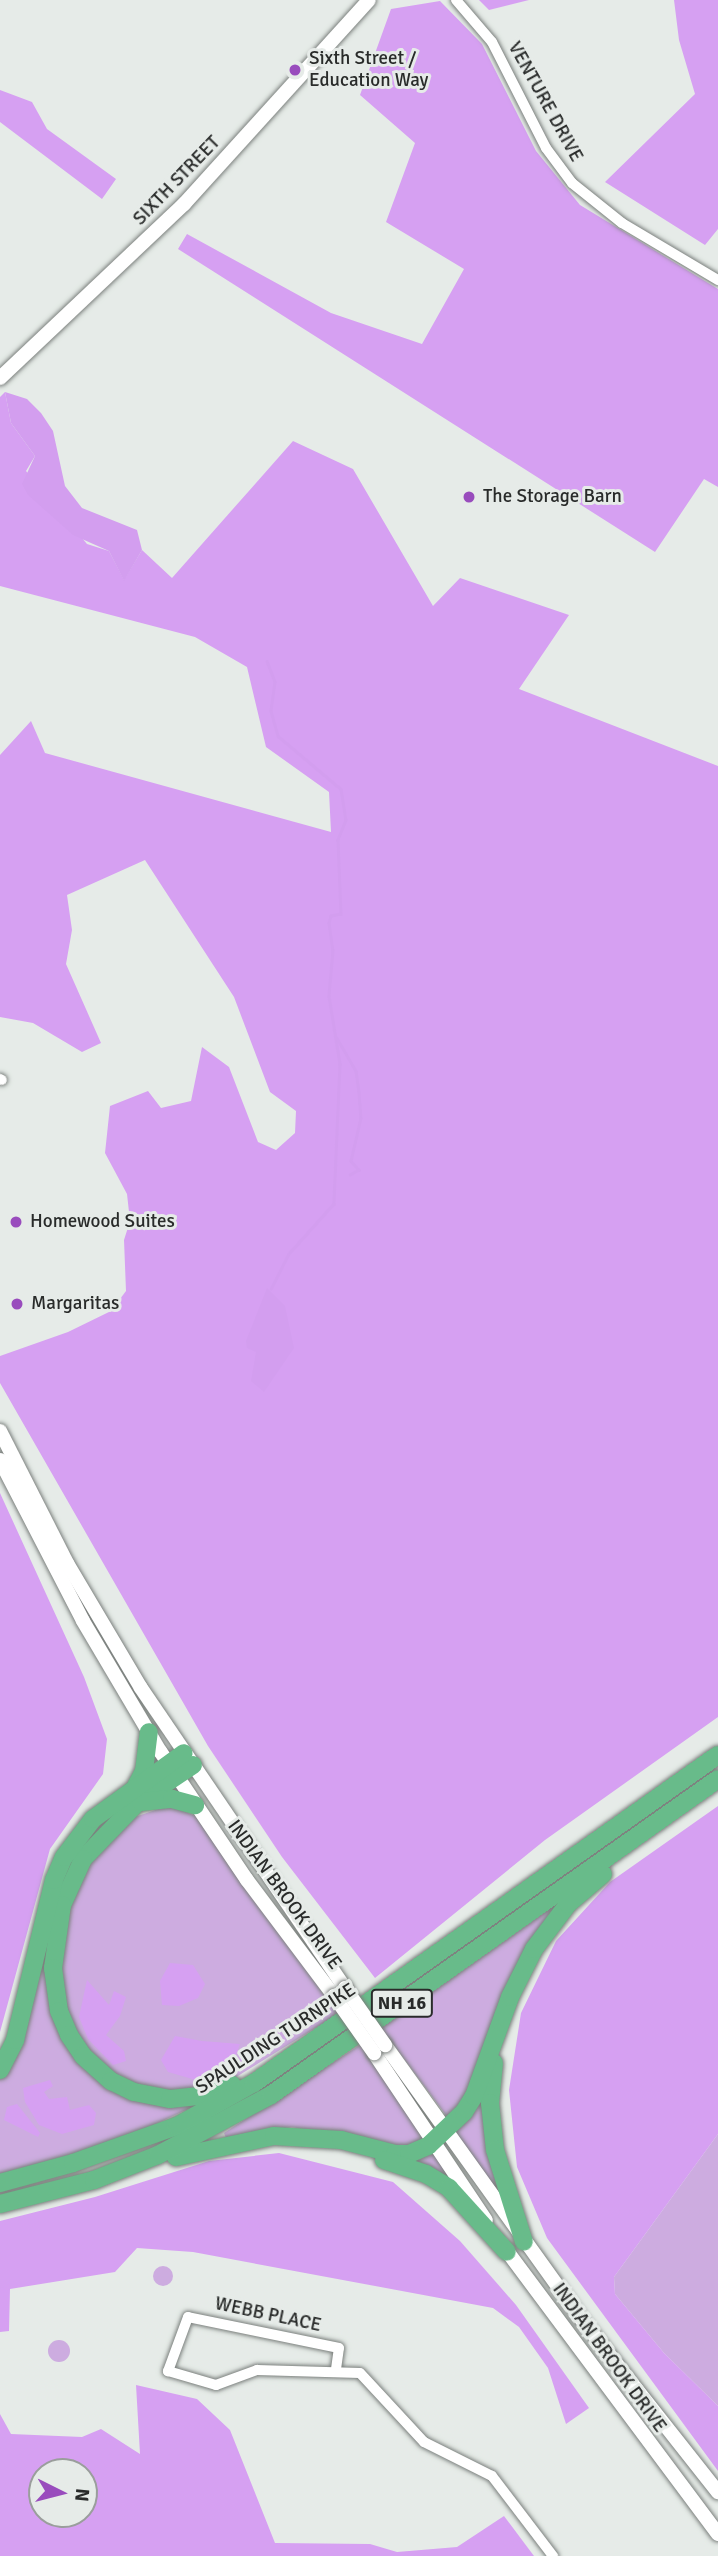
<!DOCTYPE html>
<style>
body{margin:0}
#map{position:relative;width:718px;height:2556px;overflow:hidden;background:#e6ebe8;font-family:Signika,sans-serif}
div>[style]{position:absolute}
.green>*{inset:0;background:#cdace0}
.round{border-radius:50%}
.forest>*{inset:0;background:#d6a0f2}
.water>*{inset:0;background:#d39eef}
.stream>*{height:2.5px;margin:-1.25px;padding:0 1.25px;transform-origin:1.25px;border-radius:1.25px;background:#d39eef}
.roads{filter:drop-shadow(0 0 2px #7b807d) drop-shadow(0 0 2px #7b807d)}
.street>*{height:10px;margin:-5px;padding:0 5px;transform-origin:5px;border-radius:5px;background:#fff}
.secondary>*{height:14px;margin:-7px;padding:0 7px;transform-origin:7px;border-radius:7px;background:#fff}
.highway>*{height:18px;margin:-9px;padding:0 9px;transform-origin:9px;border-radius:9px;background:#68bb8a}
.bridges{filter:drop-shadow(0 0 2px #7b807d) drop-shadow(0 0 2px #7b807d)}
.secondary-bridge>*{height:14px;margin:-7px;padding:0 7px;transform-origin:7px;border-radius:7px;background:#fff}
.dots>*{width:19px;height:19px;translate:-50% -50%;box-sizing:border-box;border:4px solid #e6ebe8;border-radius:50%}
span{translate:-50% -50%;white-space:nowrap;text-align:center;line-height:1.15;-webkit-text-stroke:6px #e6ebe8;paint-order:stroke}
.shield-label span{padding:2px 5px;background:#e6ebe8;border:2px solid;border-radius:5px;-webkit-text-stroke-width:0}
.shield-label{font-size:18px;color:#292b2a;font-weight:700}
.poi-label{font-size:19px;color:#292b2a}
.left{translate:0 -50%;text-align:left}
.street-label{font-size:19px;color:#292b2a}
.north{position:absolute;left:28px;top:2458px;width:70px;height:70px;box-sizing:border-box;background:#e6ebe8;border:2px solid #9a9e9c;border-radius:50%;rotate:96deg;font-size:19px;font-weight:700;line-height:28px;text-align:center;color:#292b2a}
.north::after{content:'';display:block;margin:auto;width:24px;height:32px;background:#994cbd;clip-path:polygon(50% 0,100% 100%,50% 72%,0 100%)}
</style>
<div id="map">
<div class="green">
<i style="clip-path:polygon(128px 1799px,90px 1841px,49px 1966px,92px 2071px,194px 2106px,120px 2141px,0 2176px,0 2074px,60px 1884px,92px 1830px)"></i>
<i style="clip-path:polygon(170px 1805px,195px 1816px,338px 2014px,220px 2087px,185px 2095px,126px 2084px,80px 2043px,60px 1988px,65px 1920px,88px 1864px,135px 1817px)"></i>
<i style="clip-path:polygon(561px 1901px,473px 2088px,448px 2118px,381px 2028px)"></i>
<i style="clip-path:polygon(360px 2045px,425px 2138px,404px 2147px,292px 2127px,226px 2138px,224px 2133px)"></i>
<i style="clip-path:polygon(484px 2082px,501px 2196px,454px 2132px)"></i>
<i style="clip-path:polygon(718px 2134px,718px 2406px,664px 2353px,615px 2294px,614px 2277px)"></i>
<i style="clip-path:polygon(434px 2151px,455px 2181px,415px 2161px)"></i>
<i class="round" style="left:153px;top:2266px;width:20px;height:20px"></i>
<i class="round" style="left:48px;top:2340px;width:22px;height:22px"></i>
</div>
<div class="forest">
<i style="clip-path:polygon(479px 0,529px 0,489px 10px)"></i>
<i style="clip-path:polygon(674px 0,718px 0,718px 229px,705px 245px,605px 182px,695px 94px,679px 40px)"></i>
<i style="clip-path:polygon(440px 1px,482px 44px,536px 151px,580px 205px,718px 289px,718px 487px,704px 479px,655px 552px,178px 249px,187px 234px,331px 313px,422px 344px,464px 269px,386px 222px,415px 143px,360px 95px,391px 9px)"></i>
<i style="clip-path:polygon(0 90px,32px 102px,47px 129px,116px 179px,102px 199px,0 122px)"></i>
<i style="clip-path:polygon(5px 392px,11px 423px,35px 456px,26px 471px,87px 544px,109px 551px,124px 580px,142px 550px,172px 578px,293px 441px,353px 469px,433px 606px,460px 578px,569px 615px,519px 689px,718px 766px,718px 1717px,545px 1840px,375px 1978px,282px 1857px,208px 1746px,0 1383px,0 1356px,68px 1332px,111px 1311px,126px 1291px,124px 1240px,130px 1221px,127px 1194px,105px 1153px,110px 1106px,148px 1091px,161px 1108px,191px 1101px,202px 1047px,229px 1067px,258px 1142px,276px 1150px,295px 1133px,296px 1111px,270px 1092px,234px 997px,145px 860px,67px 895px,72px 930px,66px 964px,101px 1043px,82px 1052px,33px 1023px,0 1017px,0 755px,31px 721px,45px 753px,331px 832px,329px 792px,266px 747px,247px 667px,195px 637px,0 586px,0 397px)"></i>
<i style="clip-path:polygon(0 1493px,84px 1677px,107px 1739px,103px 1774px,50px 1849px,0 2032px)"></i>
<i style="clip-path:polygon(718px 1806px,718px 2134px,614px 2277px,615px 2294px,664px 2353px,718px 2406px,718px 2471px,547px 2238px,517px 2167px,509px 2090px,521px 2013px,556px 1941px,610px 1882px)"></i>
<i style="clip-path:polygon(170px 1963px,193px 1965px,205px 1984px,198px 1998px,179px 2006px,162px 2005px,160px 1981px)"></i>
<i style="clip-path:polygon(87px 1980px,109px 2005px,114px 1991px,126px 1997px,120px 2016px,106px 2035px,124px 2051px,126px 2061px,113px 2065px,88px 2039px,79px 2017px)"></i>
<i style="clip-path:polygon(175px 2036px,202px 2041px,240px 2044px,235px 2057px,203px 2082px,168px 2072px,161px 2060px)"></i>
<i style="clip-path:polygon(50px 2080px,53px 2086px,44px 2092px,49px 2099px,67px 2097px,70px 2110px,89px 2105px,96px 2113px,94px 2125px,62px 2134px,39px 2125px,25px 2102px,23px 2088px)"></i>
<i style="clip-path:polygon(17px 2104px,40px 2133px,38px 2137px,4px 2120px,7px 2107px)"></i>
<i style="clip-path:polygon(279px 2153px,393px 2182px,460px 2241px,516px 2305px,589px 2408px,566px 2424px,548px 2368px,519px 2327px,493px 2308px,193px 2252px,137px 2248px,115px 2272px,10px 2289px,9px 2331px,0 2332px,0 2221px,95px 2197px,209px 2161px)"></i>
<i style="clip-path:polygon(evenodd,136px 2385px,197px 2399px,230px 2430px,275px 2543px,370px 2544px,397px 2552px,457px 2547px,504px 2516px,534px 2556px,0 2556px,0 2414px,11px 2434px,82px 2437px,101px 2429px,140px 2454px,136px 2385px,42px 2472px,84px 2472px,84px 2514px,42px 2514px,42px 2472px)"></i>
</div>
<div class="water">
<i style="clip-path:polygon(5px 392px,27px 399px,41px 413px,53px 431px,65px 486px,82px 508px,137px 530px,142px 550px,124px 581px,109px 551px,73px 535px,28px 495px,22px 484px,35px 456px,11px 423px)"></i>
<i style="clip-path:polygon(267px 1288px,285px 1306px,294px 1348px,264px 1392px,251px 1381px,256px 1352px,247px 1348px,246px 1341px)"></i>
</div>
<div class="stream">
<i style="left:267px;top:661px;width:22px;rotate:69deg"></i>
<i style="left:275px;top:682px;width:29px;rotate:98deg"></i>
<i style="left:271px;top:711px;width:26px;rotate:74deg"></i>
<i style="left:278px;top:736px;width:82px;rotate:40.1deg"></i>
<i style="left:341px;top:789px;width:31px;rotate:81deg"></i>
<i style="left:346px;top:820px;width:22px;rotate:112deg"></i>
<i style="left:338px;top:840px;width:74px;rotate:87.7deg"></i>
<i style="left:341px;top:914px;width:10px;rotate:169deg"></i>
<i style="left:331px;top:916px;width:7px;rotate:106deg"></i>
<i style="left:329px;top:923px;width:27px;rotate:82deg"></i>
<i style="left:333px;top:950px;width:46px;rotate:95deg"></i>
<i style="left:329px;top:996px;width:69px;rotate:80.8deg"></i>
<i style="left:340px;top:1064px;width:140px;rotate:92.5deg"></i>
<i style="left:334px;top:1204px;width:67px;rotate:132deg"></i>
<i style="left:289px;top:1254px;width:39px;rotate:117deg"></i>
<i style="left:337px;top:1038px;width:38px;rotate:60deg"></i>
<i style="left:356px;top:1071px;width:21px;rotate:82deg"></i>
<i style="left:359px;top:1092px;width:26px;rotate:86deg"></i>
<i style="left:361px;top:1118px;width:44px;rotate:103.1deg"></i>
<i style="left:351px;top:1161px;width:12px;rotate:48deg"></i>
<i style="left:359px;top:1170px;width:10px;rotate:151deg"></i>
</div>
<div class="roads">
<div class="street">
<i style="left:456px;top:0;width:55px;rotate:49.4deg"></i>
<i style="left:492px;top:42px;width:119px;rotate:63deg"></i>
<i style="left:546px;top:148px;width:44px;rotate:53.4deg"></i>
<i style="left:572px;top:183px;width:64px;rotate:38.7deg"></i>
<i style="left:622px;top:223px;width:112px;rotate:30.7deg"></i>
<i style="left:0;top:1079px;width:2px;rotate:27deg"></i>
<i style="left:336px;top:2369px;width:21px;rotate:-82deg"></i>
<i style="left:339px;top:2348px;width:154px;rotate:-168.4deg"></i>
<i style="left:188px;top:2317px;width:58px;rotate:110.3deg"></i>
<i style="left:168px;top:2371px;width:50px;rotate:16.3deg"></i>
<i style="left:216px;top:2385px;width:44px;rotate:-20.1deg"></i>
<i style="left:257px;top:2370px;width:103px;rotate:1.7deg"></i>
<i style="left:360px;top:2373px;width:94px;rotate:47.2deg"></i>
<i style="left:424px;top:2442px;width:76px;rotate:26.6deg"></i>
<i style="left:492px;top:2476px;width:101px;rotate:52.7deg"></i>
</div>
<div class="secondary">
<i style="left:0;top:378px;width:253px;rotate:-43.4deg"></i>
<i style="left:184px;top:204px;width:275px;rotate:-47.8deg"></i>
<i style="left:0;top:1431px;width:148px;rotate:63.1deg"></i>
<i style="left:67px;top:1563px;width:145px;rotate:59.4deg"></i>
<i style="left:141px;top:1688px;width:363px;rotate:55.8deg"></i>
<i style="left:0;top:1460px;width:181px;rotate:62.7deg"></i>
<i style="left:83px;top:1621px;width:151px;rotate:59.4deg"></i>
<i style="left:160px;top:1751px;width:156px;rotate:56deg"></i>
<i style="left:247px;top:1880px;width:145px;rotate:53.1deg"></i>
<i style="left:385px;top:2045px;width:332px;rotate:54.4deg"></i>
<i style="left:578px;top:2315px;width:226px;rotate:51.7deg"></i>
<i style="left:374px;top:2053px;width:201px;rotate:56.2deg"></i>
<i style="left:501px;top:2243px;width:363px;rotate:53.3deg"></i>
</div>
<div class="highway">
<i style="left:193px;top:1765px;width:66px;rotate:146.1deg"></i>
<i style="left:138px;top:1802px;width:79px;rotate:134deg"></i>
<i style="left:83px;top:1859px;width:51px;rotate:114.5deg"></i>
<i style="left:62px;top:1905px;width:64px;rotate:98.1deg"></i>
<i style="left:53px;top:1968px;width:43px;rotate:82.1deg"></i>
<i style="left:59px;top:2011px;width:26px;rotate:67deg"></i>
<i style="left:69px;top:2035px;width:25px;rotate:56deg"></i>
<i style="left:83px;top:2056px;width:38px;rotate:42deg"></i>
<i style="left:111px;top:2081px;width:25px;rotate:26deg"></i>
<i style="left:134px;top:2092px;width:37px;rotate:11deg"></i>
<i style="left:170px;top:2099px;width:37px;rotate:-6deg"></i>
<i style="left:207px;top:2095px;width:27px;rotate:-22deg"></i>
<i style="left:136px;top:1786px;width:17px;rotate:-62deg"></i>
<i style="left:144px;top:1771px;width:39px;rotate:-83deg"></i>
<i style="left:141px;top:1802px;width:31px;rotate:-6deg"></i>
<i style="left:172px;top:1799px;width:24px;rotate:15deg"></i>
<i style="left:494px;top:2063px;width:40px;rotate:95.7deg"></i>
<i style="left:490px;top:2103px;width:47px;rotate:83.9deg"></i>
<i style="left:495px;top:2150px;width:96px;rotate:72.5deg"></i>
<i style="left:0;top:2070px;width:34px;rotate:-63deg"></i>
<i style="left:15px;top:2040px;width:165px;rotate:-76.3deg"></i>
<i style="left:54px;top:1880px;width:25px;rotate:-67deg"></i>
<i style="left:64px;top:1857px;width:48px;rotate:-52.7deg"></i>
<i style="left:93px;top:1819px;width:112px;rotate:-36deg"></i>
<i style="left:176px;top:2157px;width:100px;rotate:-12.1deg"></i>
<i style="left:274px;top:2136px;width:67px;rotate:3.4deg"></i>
<i style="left:341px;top:2140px;width:56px;rotate:14.5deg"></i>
<i style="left:395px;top:2154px;width:14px"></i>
<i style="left:409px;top:2154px;width:21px;rotate:-23deg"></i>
<i style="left:428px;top:2146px;width:50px;rotate:-43.4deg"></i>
<i style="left:464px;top:2112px;width:19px;rotate:-58deg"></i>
<i style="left:474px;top:2096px;width:105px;rotate:-70deg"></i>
<i style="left:510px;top:1997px;width:54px;rotate:-63.4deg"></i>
<i style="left:534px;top:1949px;width:56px;rotate:-52.9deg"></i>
<i style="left:568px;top:1904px;width:46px;rotate:-40.6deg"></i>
<i style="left:384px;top:2160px;width:44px;rotate:18.4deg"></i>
<i style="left:426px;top:2174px;width:27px;rotate:31deg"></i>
<i style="left:449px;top:2188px;width:86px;rotate:47.8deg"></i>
<i style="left:0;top:2183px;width:76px;rotate:-15.3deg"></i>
<i style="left:73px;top:2163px;width:110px;rotate:-19.6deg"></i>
<i style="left:177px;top:2126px;width:88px;rotate:-29.2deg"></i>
<i style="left:254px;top:2083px;width:568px;rotate:-35.26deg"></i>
<i style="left:0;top:2204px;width:97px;rotate:-14.3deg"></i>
<i style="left:94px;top:2180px;width:69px;rotate:-21.3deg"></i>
<i style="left:158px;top:2155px;width:128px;rotate:-28deg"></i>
<i style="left:271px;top:2095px;width:547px;rotate:-35.26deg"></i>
</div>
</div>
<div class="bridges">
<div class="secondary-bridge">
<i style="left:345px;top:1988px;width:70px;rotate:54.9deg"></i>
<i style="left:334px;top:1996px;width:70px;rotate:54.9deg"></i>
</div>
</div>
<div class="dots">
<i style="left:295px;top:70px;background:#994cbd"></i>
<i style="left:469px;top:497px;background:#994cbd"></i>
<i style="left:16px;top:1222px;background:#994cbd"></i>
<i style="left:17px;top:1304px;background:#994cbd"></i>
</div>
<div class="shield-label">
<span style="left:402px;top:2003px">NH 16</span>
</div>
<div class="poi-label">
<span class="left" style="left:309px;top:70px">Sixth Street /<br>Education Way</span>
<span class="left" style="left:483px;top:497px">The Storage Barn</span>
<span class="left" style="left:30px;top:1222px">Homewood Suites</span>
<span class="left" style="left:31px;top:1304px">Margaritas</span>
</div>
<div class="street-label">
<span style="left:545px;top:102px;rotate:61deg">VENTURE DRIVE</span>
<span style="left:177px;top:181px;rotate:-46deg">SIXTH STREET</span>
<span style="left:284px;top:1895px;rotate:54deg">INDIAN BROOK DRIVE</span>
<span style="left:276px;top:2039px;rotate:-33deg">SPAULDING TURNPIKE</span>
<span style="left:268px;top:2315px;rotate:12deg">WEBB PLACE</span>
<span style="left:609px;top:2358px;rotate:54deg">INDIAN BROOK DRIVE</span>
</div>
<div class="north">N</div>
</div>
